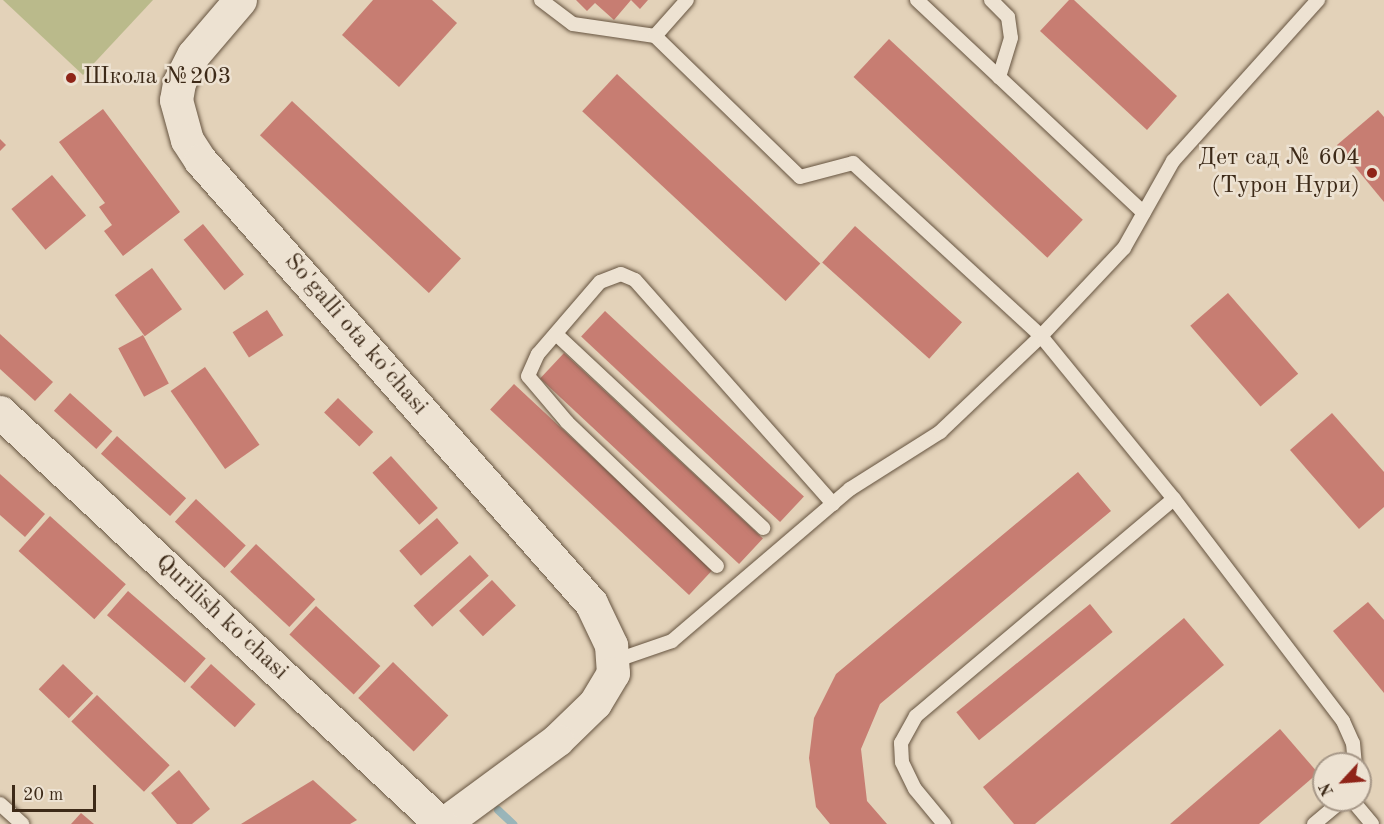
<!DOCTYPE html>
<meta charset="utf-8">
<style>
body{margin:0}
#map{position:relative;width:1384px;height:824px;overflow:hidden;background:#e3d2b9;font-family:"Old Standard TT",serif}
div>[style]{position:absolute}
.green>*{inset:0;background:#baba8b}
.stream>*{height:8px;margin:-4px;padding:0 4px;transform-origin:4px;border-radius:4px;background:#99b5b9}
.building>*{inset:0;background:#c77d72;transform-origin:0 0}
.roads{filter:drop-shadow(0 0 2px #665440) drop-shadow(0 0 2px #665440)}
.service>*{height:14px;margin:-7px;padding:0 7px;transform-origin:7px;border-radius:7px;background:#ede2d2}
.tertiary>*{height:33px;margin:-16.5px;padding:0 16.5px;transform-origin:16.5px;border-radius:16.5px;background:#ede2d2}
.dots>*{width:16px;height:16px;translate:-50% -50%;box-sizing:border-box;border:3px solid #ede2d2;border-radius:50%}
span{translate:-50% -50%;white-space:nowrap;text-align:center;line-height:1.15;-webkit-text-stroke:5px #ede2d2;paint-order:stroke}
.poi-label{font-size:24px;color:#3d2a18}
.left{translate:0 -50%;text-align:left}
.right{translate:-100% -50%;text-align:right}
.street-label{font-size:24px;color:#3d2a18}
.north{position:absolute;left:1312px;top:752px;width:60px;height:60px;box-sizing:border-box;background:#ede2d2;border:2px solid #a79888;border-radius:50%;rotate:244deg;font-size:16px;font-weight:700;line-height:24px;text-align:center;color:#3d2a18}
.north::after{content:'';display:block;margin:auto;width:21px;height:27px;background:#8f2418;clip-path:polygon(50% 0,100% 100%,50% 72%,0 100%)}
.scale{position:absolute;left:12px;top:785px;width:84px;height:27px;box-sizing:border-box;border:3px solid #3d2a18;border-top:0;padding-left:8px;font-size:18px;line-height:21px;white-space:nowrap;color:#3d2a18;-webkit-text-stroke:4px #ede2d2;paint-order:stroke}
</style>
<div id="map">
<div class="green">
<i style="clip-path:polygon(3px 0,153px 0,83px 75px)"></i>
</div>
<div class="stream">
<i style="left:498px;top:810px;width:21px;rotate:43deg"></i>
</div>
<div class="building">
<i style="clip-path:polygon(373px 0,432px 0,457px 23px,399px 87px,342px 35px)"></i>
<i style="clip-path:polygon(576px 0,648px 0,640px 9px,631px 0,614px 20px,595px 3px,587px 11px)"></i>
<i style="clip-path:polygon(1069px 0,1074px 0,1177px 96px,1147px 130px,1040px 31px)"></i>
<i style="left:889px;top:39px;width:265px;height:52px;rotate:43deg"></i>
<i style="left:617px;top:74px;width:278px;height:51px;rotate:43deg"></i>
<i style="left:292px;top:101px;width:231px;height:47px;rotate:43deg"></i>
<i style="clip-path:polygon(103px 109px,180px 212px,123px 256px,104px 231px,112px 225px,99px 207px,105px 203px,59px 142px)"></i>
<i style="clip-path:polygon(1378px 110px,1384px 117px,1384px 202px,1337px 145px)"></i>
<i style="clip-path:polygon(0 139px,6px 145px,0 151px)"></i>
<i style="left:52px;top:175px;width:53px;height:53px;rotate:50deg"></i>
<i style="left:203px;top:224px;width:65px;height:25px;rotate:51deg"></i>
<i style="left:855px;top:226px;width:144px;height:49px;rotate:42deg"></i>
<i style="left:152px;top:268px;width:51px;height:46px;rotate:54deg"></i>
<i style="left:1228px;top:293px;width:107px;height:50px;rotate:49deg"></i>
<i style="left:267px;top:310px;width:30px;height:41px;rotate:57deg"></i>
<i style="left:605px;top:311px;width:272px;height:35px;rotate:43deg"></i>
<i style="clip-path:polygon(0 334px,53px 382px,35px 401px,0 369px)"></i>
<i style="left:143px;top:335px;width:55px;height:28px;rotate:62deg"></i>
<i style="left:564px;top:353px;width:272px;height:35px;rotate:43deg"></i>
<i style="left:205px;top:367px;width:95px;height:42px;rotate:55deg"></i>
<i style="left:514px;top:384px;width:272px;height:35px;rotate:43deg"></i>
<i style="left:70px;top:393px;width:57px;height:24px;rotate:42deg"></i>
<i style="left:338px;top:398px;width:49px;height:20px;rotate:44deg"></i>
<i style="clip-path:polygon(1332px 413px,1384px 472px,1384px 507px,1359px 529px,1290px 450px)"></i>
<i style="left:117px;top:436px;width:93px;height:24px;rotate:42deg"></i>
<i style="left:391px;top:456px;width:70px;height:25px;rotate:48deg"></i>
<i style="clip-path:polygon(1078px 472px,1111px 511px,880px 704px,861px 749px,867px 801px,887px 824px,830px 824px,816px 807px,809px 758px,814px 718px,836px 674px)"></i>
<i style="clip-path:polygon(0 474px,45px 514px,25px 537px,0 515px)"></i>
<i style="left:196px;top:499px;width:68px;height:31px;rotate:43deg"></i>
<i style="left:50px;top:516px;width:102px;height:47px;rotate:42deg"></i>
<i style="left:437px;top:518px;width:33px;height:50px;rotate:49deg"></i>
<i style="left:256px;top:544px;width:81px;height:38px;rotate:43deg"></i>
<i style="left:470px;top:555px;width:28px;height:76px;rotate:48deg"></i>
<i style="left:492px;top:580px;width:35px;height:45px;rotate:47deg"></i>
<i style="left:128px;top:591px;width:103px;height:32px;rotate:41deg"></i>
<i style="clip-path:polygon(1368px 602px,1384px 620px,1384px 693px,1333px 631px)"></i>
<i style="left:1090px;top:604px;width:36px;height:172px;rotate:51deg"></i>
<i style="left:316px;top:606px;width:88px;height:39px;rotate:43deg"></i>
<i style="clip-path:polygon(1184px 618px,1224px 665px,1035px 824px,1014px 824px,983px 787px)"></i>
<i style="left:393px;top:662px;width:77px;height:50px;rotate:44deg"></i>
<i style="left:63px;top:664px;width:42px;height:35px;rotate:44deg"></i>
<i style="left:211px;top:664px;width:60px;height:31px;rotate:42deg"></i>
<i style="left:97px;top:695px;width:101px;height:37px;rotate:44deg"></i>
<i style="clip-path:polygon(1280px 729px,1318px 773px,1259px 824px,1170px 824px)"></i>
<i style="clip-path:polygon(179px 770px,210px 809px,192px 824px,177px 824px,151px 793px)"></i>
<i style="clip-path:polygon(313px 780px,357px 820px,350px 824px,241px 824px)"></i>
<i style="clip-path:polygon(81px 813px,94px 824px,71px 824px)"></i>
</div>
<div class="roads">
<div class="service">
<i style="left:541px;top:0;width:40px;rotate:37deg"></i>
<i style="left:573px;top:24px;width:83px;rotate:8.3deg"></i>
<i style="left:655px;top:36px;width:202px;rotate:44.2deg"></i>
<i style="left:800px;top:177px;width:55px;rotate:-14.8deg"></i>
<i style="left:853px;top:163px;width:255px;rotate:42.6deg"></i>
<i style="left:1041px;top:336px;width:210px;rotate:50.8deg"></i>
<i style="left:1174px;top:499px;width:279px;rotate:52.7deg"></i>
<i style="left:1343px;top:721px;width:24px;rotate:66deg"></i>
<i style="left:1353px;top:743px;width:21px;rotate:85deg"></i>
<i style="left:917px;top:0;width:311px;rotate:43.2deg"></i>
<i style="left:991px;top:0;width:24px;rotate:45deg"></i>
<i style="left:1008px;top:17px;width:21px;rotate:82deg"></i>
<i style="left:1011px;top:38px;width:41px;rotate:107.1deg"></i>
<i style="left:655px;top:36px;width:48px;rotate:-48.4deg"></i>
<i style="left:556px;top:334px;width:284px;rotate:43.1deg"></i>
<i style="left:717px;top:566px;width:208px;rotate:-136.2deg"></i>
<i style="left:567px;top:422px;width:60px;rotate:-130.3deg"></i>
<i style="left:528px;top:376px;width:24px;rotate:-66deg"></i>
<i style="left:538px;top:354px;width:95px;rotate:-49.3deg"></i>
<i style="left:600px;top:282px;width:22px;rotate:-21deg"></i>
<i style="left:621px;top:274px;width:15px;rotate:23deg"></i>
<i style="left:635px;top:280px;width:299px;rotate:48.5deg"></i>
<i style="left:614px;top:661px;width:61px;rotate:-19deg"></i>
<i style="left:672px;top:641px;width:234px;rotate:-40.5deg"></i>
<i style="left:850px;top:489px;width:107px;rotate:-32.3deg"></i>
<i style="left:940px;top:432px;width:139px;rotate:-43.5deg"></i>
<i style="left:1041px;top:336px;width:121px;rotate:-46.7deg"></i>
<i style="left:1124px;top:248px;width:100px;rotate:-60.6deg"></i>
<i style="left:1173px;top:161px;width:217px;rotate:-48deg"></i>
<i style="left:1352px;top:800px;width:31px;rotate:50deg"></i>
<i style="left:0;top:804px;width:30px;rotate:42deg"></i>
<i style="left:944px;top:824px;width:45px;rotate:-129.6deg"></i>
<i style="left:915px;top:789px;width:30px;rotate:-116deg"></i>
<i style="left:902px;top:762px;width:19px;rotate:-93deg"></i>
<i style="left:901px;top:743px;width:31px;rotate:-61deg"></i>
<i style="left:916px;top:716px;width:337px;rotate:-40.1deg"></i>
<i style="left:1314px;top:824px;width:38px;rotate:-40deg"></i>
</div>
<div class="tertiary">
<i style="left:240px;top:0;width:72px;rotate:130.5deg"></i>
<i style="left:193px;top:55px;width:31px;rotate:117deg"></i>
<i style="left:179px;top:83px;width:17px;rotate:100deg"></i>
<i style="left:176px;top:100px;width:41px;rotate:74.6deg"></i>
<i style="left:187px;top:140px;width:24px;rotate:57deg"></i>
<i style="left:200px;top:160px;width:591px;rotate:48.57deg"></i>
<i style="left:591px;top:603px;width:47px;rotate:64.5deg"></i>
<i style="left:611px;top:645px;width:28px;rotate:86deg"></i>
<i style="left:613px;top:673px;width:35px;rotate:121deg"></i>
<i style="left:595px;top:703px;width:53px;rotate:135.8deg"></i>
<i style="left:557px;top:740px;width:142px;rotate:143.6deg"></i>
<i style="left:0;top:412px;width:604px;rotate:43.05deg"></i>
</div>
</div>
<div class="dots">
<i style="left:71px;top:78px;background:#8f2418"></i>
<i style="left:1372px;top:173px;background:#8f2418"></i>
</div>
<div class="poi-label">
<span class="left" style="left:83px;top:78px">Школа №203</span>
<span class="right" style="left:1360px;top:173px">Дет сад № 604<br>(Турон Нури)</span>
</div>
<div class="street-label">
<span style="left:355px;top:335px;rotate:49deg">So'galli ota ko'chasi</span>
<span style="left:221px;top:618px;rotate:43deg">Qurilish ko'chasi</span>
</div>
<div class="north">N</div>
<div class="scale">20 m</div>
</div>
